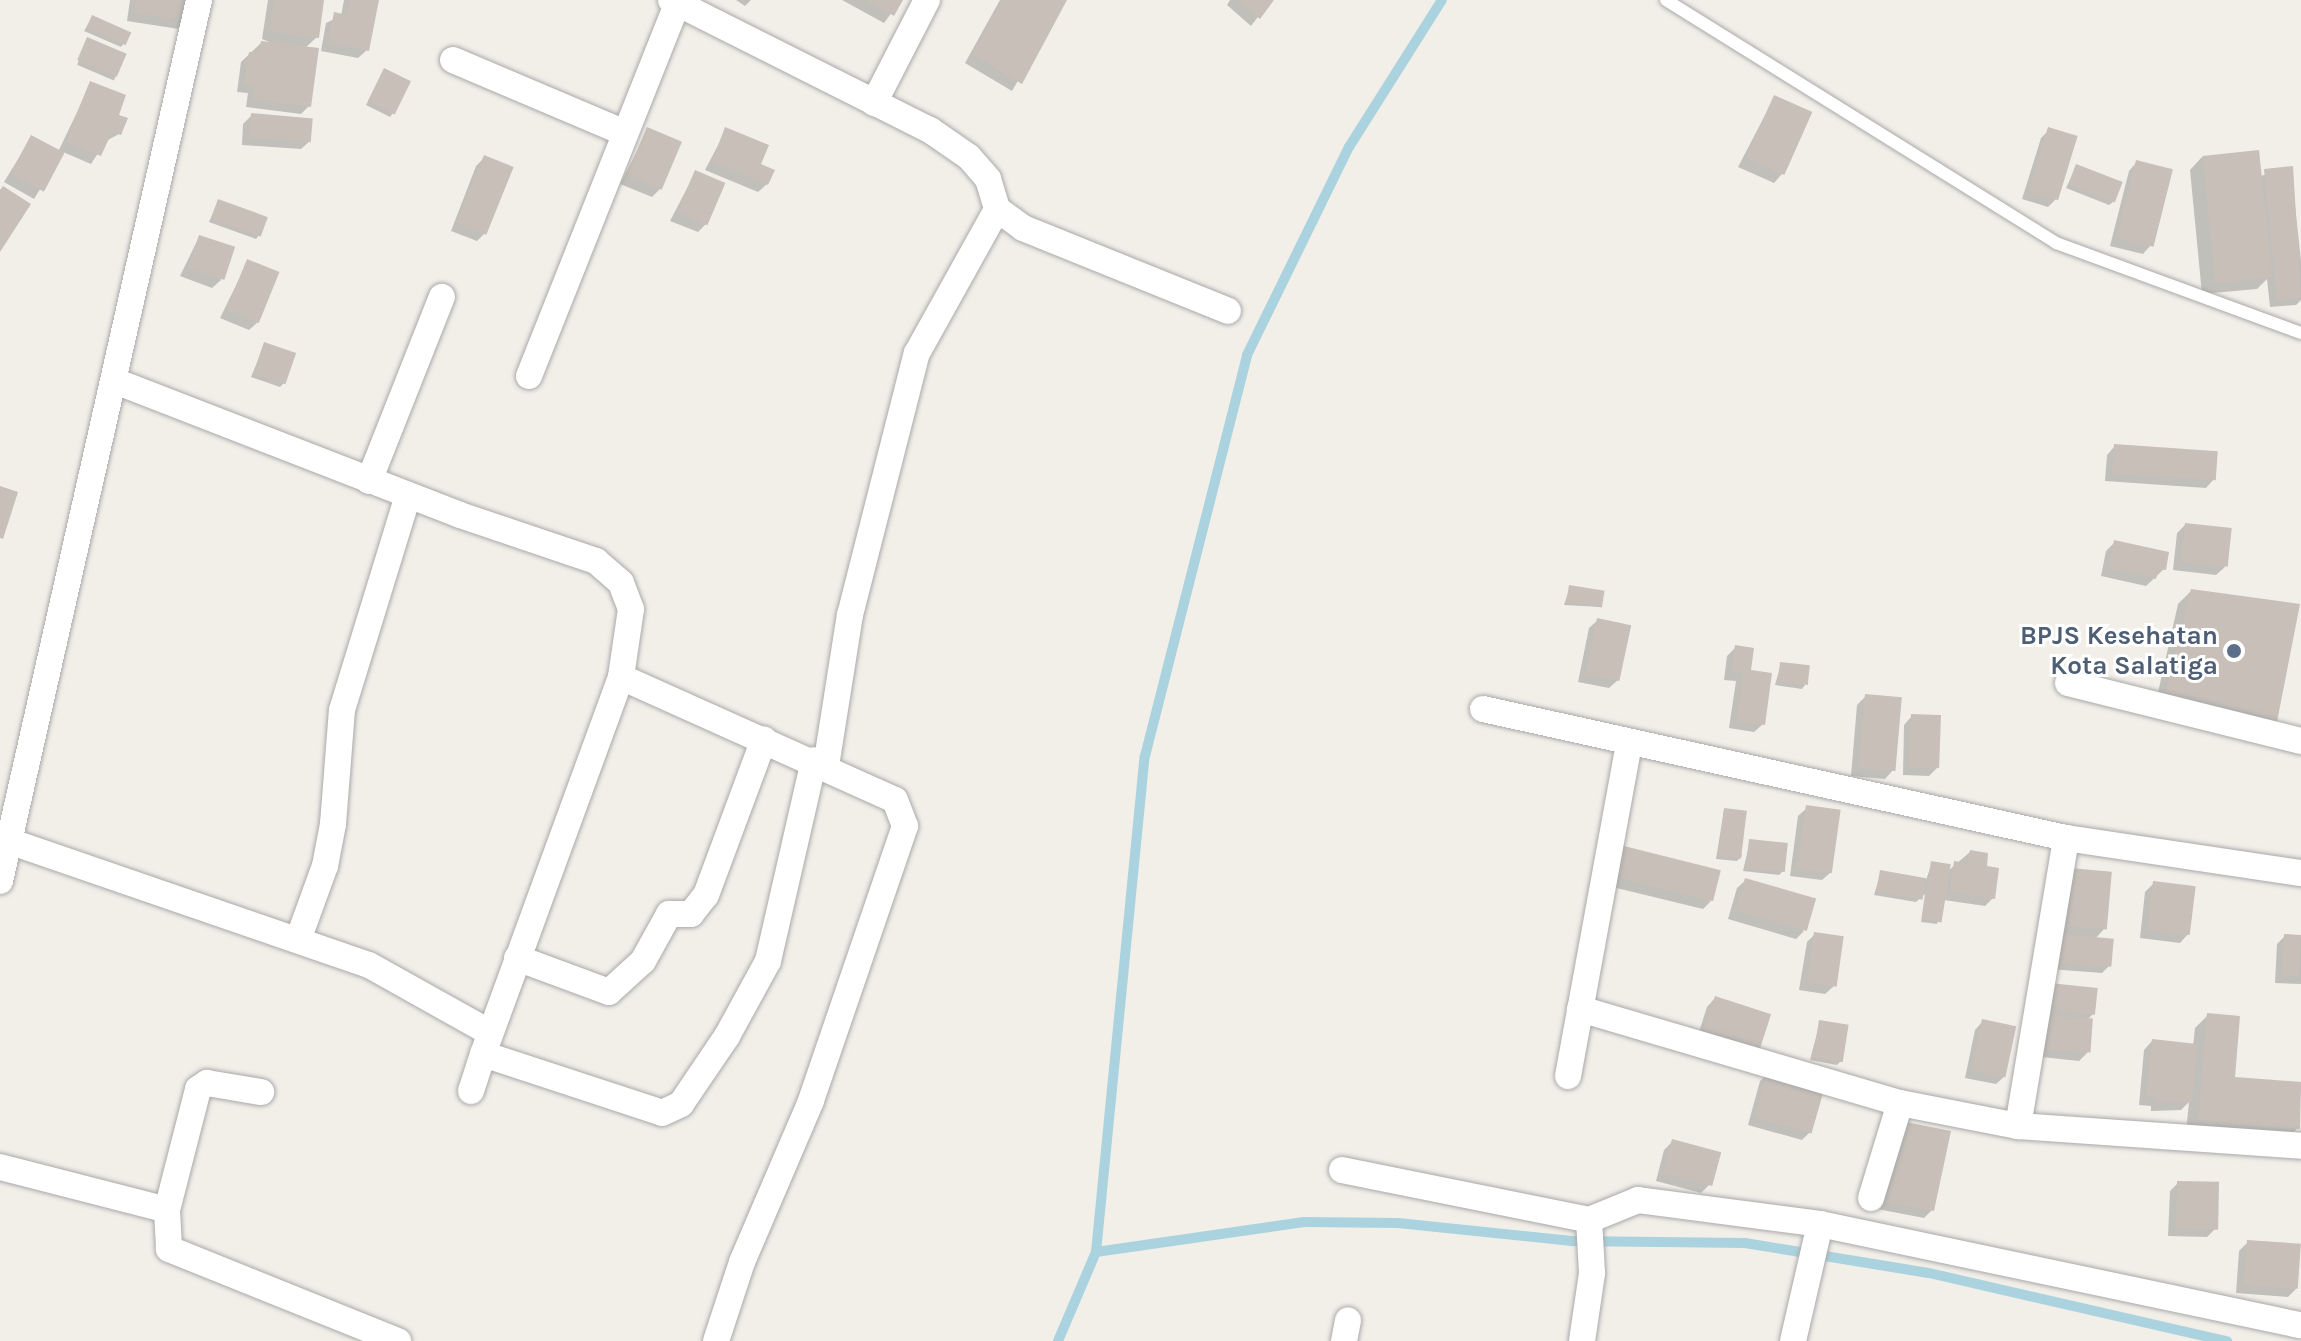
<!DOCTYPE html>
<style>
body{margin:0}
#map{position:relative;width:2301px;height:1341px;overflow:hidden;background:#f2efe9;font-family:Karla,sans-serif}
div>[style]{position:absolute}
.shadow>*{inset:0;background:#0003;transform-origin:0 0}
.stream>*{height:10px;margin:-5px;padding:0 5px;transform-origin:5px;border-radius:5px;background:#aad3df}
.building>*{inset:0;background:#c7bfb8;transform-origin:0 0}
.roads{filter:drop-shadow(0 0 2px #a9a9a9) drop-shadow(0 0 2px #a9a9a9)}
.lane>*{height:12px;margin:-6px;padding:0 6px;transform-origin:6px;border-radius:6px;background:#fff}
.street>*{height:26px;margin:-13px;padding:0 13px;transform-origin:13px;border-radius:13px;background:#fff}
.dots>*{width:22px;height:22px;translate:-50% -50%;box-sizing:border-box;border:4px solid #fff;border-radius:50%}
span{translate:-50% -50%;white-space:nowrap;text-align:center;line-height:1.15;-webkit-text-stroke:6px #fff;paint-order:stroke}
.service-label{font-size:26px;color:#4e5e75;font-weight:700}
.right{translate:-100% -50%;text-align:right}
</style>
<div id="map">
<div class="shadow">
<i style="clip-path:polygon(130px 0,191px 0,187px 20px,179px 29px,127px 21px)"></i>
<i style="clip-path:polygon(268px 0,322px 0,317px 37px,305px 48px,309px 106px,301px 114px,246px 107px,248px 93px,237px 92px,241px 62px,261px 43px,274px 44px,262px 39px)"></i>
<i style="clip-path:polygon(344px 0,377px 0,367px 50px,358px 58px,321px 51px,326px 23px,341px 16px)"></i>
<i style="clip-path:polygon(736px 0,751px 0,745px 6px)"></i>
<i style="clip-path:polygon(842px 0,901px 0,884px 23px)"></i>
<i style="clip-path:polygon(1000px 0,1065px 0,1012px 91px,965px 63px)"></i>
<i style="clip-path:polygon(1230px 0,1271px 0,1251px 26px,1227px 5px)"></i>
<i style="clip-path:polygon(92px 18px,124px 43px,121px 47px,84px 31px)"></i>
<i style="left:88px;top:39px;width:40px;height:28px;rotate:23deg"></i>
<i style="clip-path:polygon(385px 70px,393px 113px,390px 117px,366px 105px)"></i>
<i style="clip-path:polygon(91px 83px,116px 116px,125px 119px,119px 134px,106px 141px,91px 164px,63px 152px,34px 199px,4px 182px,31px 138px,58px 152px)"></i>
<i style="clip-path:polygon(1774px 98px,1782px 174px,1774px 183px,1738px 167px)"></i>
<i style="clip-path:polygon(252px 115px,310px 141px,301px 149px,242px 145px,243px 124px)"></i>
<i style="clip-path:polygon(648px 130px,660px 189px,652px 197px,620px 184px)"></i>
<i style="clip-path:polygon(726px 130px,758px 165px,767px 184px,758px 192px,705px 170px)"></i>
<i style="clip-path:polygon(2049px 130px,2057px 198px,2048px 207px,2022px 199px,2041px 138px)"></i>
<i style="clip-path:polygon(485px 157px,485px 233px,477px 241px,451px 231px,476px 166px)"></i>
<i style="clip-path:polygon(2202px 157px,2260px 176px,2291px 168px,2301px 261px,2301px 300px,2296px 305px,2270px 307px,2267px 279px,2257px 289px,2202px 294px,2190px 170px)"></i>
<i style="clip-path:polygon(2137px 162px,2151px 245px,2143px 254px,2110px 246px,2129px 171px)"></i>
<i style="clip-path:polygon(2077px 166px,2113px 202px,2109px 205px,2066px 188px)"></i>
<i style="clip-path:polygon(695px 173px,706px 224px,698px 232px,670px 221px)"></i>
<i style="clip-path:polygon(218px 201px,259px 235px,256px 239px,209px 222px)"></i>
<i style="clip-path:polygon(199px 237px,221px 280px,212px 288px,180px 276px)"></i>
<i style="clip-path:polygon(248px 261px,258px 322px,249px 330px,220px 318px)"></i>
<i style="clip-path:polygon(265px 344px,284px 383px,280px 387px,251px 377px)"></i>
<i style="clip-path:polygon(2115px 446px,2214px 479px,2206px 488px,2105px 481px,2107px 455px)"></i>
<i style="clip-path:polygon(2185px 525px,2225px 567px,2216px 575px,2173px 570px,2177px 533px)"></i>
<i style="clip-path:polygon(2115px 542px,2164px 569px,2146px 586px,2101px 576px,2106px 551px)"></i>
<i style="clip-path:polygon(1570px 587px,1601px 607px,1564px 605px)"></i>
<i style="clip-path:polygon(2191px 591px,2298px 606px,2154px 710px,2178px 604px)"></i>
<i style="clip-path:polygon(1598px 620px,1618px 680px,1609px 688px,1578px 682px,1589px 628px)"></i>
<i style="clip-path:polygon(1736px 647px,1749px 671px,1763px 724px,1754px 732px,1729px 728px,1736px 681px,1724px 680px,1727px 656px)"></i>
<i style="clip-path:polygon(1781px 664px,1805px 685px,1802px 689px,1775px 685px)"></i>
<i style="clip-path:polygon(1866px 696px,1893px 770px,1885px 779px,1851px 776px,1857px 705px)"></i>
<i style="clip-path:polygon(1912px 716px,1938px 767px,1929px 776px,1903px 775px,1904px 725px)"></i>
<i style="clip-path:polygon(1807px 808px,1831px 872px,1822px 880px,1790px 876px,1798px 816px)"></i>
<i style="clip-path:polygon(1724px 810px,1742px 856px,1737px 861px,1716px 859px)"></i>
<i style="clip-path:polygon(1750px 841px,1783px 871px,1779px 875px,1743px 871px)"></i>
<i style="clip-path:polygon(1970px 852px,1984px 867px,1993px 898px,1985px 906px,1944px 900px,1937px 924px,1921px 922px,1925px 894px,1916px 902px,1874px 895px,1881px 872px,1926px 880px,1932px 863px,1948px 871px)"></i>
<i style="clip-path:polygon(1608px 855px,1711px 901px,1703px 909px,1600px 884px)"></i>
<i style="clip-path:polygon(2062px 878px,2105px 928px,2095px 939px,2110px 965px,2102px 973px,2050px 969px)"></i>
<i style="clip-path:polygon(1746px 880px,1804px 931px,1796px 939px,1728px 919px,1737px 888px)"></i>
<i style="clip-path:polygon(2154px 883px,2188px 934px,2180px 943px,2140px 938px,2145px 892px)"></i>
<i style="clip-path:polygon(1815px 934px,1834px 986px,1825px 994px,1799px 990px,1807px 942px)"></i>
<i style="clip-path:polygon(2285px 936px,2301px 937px,2301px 984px,2275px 983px,2277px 944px)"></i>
<i style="clip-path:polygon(2043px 993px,2093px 1014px,2086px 1021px,2088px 1052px,2079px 1061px,2031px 1056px)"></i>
<i style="clip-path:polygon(1715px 998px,1759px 1046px,1751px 1055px,1697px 1038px,1707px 1007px)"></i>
<i style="clip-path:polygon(2208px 1015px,2233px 1079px,2301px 1084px,2298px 1128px,2285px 1140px,2186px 1132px,2189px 1102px,2181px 1110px,2151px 1111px,2151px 1106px,2139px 1105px,2144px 1050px,2152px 1041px,2193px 1046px,2195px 1028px)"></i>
<i style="clip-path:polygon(1983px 1021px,2005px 1076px,1996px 1084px,1965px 1078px,1975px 1030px)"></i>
<i style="clip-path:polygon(1820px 1022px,1841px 1061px,1837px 1065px,1810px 1060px)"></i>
<i style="clip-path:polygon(1768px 1073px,1810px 1132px,1802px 1140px,1748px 1125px,1760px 1081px)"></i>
<i style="clip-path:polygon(1898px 1132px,1948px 1132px,1932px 1210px,1924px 1218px,1872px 1208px)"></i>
<i style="clip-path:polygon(1672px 1142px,1709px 1185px,1701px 1193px,1656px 1181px,1664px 1150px)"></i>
<i style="clip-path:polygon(2178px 1183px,2215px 1229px,2207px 1237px,2168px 1236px,2170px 1191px)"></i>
<i style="clip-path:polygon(2248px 1242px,2296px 1289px,2288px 1297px,2236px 1293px,2239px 1251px)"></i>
</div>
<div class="stream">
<i style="left:1096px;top:1252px;width:210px;rotate:-8.2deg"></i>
<i style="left:1304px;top:1222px;width:94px;rotate:0.6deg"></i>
<i style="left:1398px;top:1223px;width:175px;rotate:5.9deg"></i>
<i style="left:1572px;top:1241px;width:173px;rotate:0.7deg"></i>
<i style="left:1745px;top:1243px;width:186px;rotate:9.3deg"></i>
<i style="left:1929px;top:1273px;width:306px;rotate:12.9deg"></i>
<i style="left:1058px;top:1341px;width:97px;rotate:-66.9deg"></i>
<i style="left:1096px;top:1252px;width:498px;rotate:-84.4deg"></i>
<i style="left:1145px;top:756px;width:414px;rotate:-75.7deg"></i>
<i style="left:1247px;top:355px;width:232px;rotate:-63.9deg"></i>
<i style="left:1349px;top:147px;width:174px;rotate:-57.7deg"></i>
</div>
<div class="building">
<i style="clip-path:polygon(136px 0,193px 0,189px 21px,134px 13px)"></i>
<i style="clip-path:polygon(274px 0,324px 0,319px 38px,270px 31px)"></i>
<i style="clip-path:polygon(350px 0,379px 0,369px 51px,328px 43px,334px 12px,347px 15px)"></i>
<i style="clip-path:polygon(865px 0,903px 0,894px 16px)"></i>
<i style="clip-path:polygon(1002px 0,1067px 0,1022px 84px,972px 54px)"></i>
<i style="clip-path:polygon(1238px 0,1274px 0,1260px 19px)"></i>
<i style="left:92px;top:15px;width:43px;height:14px;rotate:24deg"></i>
<i style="left:87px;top:37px;width:43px;height:25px;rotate:23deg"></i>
<i style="clip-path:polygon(261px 41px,319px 48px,311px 107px,253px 99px,255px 85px,244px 84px,249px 52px,259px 53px)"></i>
<i style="left:384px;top:68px;width:30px;height:37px;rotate:26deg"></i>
<i style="clip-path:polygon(90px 81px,126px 95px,119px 115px,128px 118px,121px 135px,112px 132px,101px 156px,65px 142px)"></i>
<i style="left:1774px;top:95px;width:42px;height:69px;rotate:24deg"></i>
<i style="left:251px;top:113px;width:62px;height:24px;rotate:5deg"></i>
<i style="left:647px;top:127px;width:38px;height:52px;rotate:23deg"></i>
<i style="clip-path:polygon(725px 127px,769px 145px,761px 164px,775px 170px,768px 185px,712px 162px)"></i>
<i style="left:2048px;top:127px;width:31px;height:67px;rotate:17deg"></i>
<i style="left:31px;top:135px;width:38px;height:44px;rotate:28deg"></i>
<i style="left:2259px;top:150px;width:128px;height:57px;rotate:84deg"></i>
<i style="left:484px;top:155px;width:32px;height:73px;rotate:22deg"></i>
<i style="left:2136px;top:160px;width:38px;height:80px;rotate:14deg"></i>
<i style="left:2076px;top:164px;width:50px;height:22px;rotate:21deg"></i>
<i style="clip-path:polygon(2293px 166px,2301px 298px,2277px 300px,2264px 169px)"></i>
<i style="left:695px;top:170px;width:33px;height:46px;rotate:23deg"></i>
<i style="clip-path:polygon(3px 186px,31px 204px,0 252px,0 190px)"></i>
<i style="left:218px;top:199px;width:53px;height:21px;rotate:20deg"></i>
<i style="left:199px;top:235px;width:38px;height:35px;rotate:18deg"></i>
<i style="left:247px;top:259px;width:35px;height:55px;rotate:22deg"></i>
<i style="left:264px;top:342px;width:34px;height:33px;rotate:19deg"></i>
<i style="left:2114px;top:444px;width:104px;height:29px;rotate:4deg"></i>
<i style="clip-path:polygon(0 486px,18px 492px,3px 539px,0 538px)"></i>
<i style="left:2185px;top:523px;width:47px;height:39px;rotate:6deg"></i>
<i style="clip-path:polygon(2114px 540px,2169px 552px,2166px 570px,2159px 569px,2156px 579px,2108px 568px)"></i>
<i style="left:1569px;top:585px;width:36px;height:17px;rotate:9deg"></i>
<i style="clip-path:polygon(2191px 589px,2300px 604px,2276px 727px,2165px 697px)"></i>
<i style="left:1597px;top:618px;width:35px;height:57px;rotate:12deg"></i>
<i style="clip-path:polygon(1735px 645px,1754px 648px,1751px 670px,1772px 673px,1765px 725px,1737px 721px,1743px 673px,1731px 672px)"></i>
<i style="left:1780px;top:662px;width:30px;height:20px;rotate:6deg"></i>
<i style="left:1865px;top:694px;width:37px;height:74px;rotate:5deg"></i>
<i style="left:1911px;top:714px;width:30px;height:53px;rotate:2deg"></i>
<i style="left:1806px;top:805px;width:35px;height:64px;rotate:8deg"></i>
<i style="left:1724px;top:808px;width:23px;height:48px;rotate:7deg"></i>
<i style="left:1749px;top:839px;width:39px;height:29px;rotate:6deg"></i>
<i style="left:1616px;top:844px;width:108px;height:32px;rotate:14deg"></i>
<i style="clip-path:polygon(1970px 850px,1988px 853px,1987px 866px,1999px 868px,1995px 899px,1950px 892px,1954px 861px,1968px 863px)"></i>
<i style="left:1931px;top:861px;width:20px;height:59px;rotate:9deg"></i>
<i style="left:2070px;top:868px;width:42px;height:58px;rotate:5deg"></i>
<i style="left:1880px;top:870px;width:47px;height:22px;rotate:10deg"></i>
<i style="left:1745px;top:878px;width:74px;height:34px;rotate:16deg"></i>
<i style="left:2153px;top:881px;width:43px;height:49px;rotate:7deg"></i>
<i style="left:1814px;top:932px;width:30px;height:51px;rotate:8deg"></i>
<i style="left:2059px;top:934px;width:55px;height:28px;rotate:5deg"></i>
<i style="left:2284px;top:934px;width:17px;height:41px;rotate:3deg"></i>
<i style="left:2050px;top:983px;width:48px;height:27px;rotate:6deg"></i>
<i style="left:1715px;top:996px;width:59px;height:36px;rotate:18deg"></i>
<i style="clip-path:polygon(2207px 1013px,2240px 1016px,2235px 1077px,2301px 1082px,2300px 1129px,2198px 1120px)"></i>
<i style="left:2042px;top:1015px;width:51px;height:34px;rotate:4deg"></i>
<i style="left:1982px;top:1019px;width:35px;height:52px;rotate:12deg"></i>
<i style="left:1819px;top:1020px;width:30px;height:38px;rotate:9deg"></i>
<i style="clip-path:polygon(2152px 1039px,2197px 1044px,2192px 1102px,2158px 1103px,2159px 1099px,2146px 1097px)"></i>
<i style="left:1768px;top:1071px;width:59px;height:48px;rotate:16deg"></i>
<i style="clip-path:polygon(1906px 1122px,1951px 1131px,1934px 1211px,1879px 1200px,1885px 1168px,1896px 1171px)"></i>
<i style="left:1672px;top:1139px;width:51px;height:35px;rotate:15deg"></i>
<i style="left:2177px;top:1181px;width:42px;height:48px;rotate:1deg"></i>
<i style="left:2247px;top:1240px;width:54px;height:45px;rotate:4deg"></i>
</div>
<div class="roads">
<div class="lane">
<i style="left:1666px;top:0;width:460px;rotate:31.9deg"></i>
<i style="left:2056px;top:243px;width:261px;rotate:20.2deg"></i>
</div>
<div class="street">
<i style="left:671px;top:0;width:290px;rotate:26.7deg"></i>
<i style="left:930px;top:130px;width:47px;rotate:34.7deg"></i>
<i style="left:969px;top:157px;width:29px;rotate:49deg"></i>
<i style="left:988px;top:179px;width:31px;rotate:73deg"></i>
<i style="left:997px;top:209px;width:32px;rotate:36deg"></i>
<i style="left:1023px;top:228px;width:221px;rotate:22deg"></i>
<i style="left:453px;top:60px;width:185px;rotate:23deg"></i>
<i style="left:874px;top:103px;width:116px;rotate:-62.8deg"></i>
<i style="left:529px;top:376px;width:405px;rotate:-68.3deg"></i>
<i style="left:115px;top:381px;width:370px;rotate:21.2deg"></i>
<i style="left:460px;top:515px;width:144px;rotate:18.7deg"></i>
<i style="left:596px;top:561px;width:33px;rotate:41deg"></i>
<i style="left:621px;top:583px;width:28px;rotate:69deg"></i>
<i style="left:631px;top:609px;width:69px;rotate:98.4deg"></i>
<i style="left:621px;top:677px;width:401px;rotate:110.1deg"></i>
<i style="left:483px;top:1054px;width:188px;rotate:18.2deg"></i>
<i style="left:662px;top:1113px;width:21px;rotate:-25deg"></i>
<i style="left:681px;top:1104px;width:82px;rotate:-55.9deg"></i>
<i style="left:727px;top:1036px;width:85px;rotate:-61.3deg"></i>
<i style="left:768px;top:961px;width:206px;rotate:-77.1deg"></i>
<i style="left:369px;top:481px;width:198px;rotate:-68.4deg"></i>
<i style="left:621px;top:677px;width:300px;rotate:24.2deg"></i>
<i style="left:895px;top:800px;width:28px;rotate:69deg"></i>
<i style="left:905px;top:826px;width:291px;rotate:108.9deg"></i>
<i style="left:811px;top:1101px;width:175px;rotate:113.2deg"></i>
<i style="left:742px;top:1262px;width:83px;rotate:108.2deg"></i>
<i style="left:2068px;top:683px;width:240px;rotate:14deg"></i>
<i style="left:1483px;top:709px;width:597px;rotate:12.48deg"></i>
<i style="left:2066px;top:838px;width:238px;rotate:8.5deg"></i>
<i style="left:826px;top:766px;width:153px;rotate:-81deg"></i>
<i style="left:850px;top:615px;width:270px;rotate:-75.7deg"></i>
<i style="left:917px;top:353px;width:165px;rotate:-60.9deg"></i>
<i style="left:0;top:838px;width:390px;rotate:19deg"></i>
<i style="left:369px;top:965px;width:137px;rotate:29.2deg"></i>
<i style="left:0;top:881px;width:903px;rotate:-77.27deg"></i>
<i style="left:298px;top:940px;width:79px;rotate:-70deg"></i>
<i style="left:325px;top:866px;width:43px;rotate:-79.2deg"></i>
<i style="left:333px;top:824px;width:114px;rotate:-85.5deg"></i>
<i style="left:342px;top:710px;width:224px;rotate:-72.9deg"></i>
<i style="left:517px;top:958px;width:98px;rotate:20.3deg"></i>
<i style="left:609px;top:992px;width:46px;rotate:-42.4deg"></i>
<i style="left:643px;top:961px;width:54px;rotate:-61deg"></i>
<i style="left:669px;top:914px;width:22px"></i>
<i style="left:691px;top:914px;width:24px;rotate:-52deg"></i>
<i style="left:706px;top:895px;width:166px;rotate:-69.6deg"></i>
<i style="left:1580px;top:1009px;width:334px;rotate:16.4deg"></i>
<i style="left:1900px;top:1103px;width:120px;rotate:11deg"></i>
<i style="left:2018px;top:1126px;width:284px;rotate:4deg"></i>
<i style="left:1568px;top:1076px;width:339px;rotate:-79.6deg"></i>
<i style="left:471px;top:1091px;width:39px;rotate:-72deg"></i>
<i style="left:2018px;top:1126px;width:292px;rotate:-80.5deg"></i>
<i style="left:0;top:1167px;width:172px;rotate:14.4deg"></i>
<i style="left:167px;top:1210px;width:39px;rotate:87deg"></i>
<i style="left:169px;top:1249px;width:247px;rotate:21.9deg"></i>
<i style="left:1342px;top:1170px;width:252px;rotate:11.4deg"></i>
<i style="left:1871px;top:1198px;width:99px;rotate:-73deg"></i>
<i style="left:167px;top:1210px;width:125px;rotate:-75.6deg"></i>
<i style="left:198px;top:1089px;width:11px;rotate:-34deg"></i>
<i style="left:207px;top:1083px;width:55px;rotate:9.5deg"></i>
<i style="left:1344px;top:1341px;width:21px;rotate:-79deg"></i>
<i style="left:1582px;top:1341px;width:69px;rotate:-81.6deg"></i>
<i style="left:1592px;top:1273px;width:53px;rotate:-93.2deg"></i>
<i style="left:1589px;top:1220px;width:53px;rotate:-22.2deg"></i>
<i style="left:1638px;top:1200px;width:184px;rotate:7.5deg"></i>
<i style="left:1820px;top:1224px;width:491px;rotate:11.9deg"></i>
<i style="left:1793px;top:1341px;width:120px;rotate:-77deg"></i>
</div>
</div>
<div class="dots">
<i style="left:2234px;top:651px;background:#5c6f8a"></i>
</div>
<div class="service-label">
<span class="right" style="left:2218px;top:651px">BPJS Kesehatan<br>Kota Salatiga</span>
</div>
</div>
